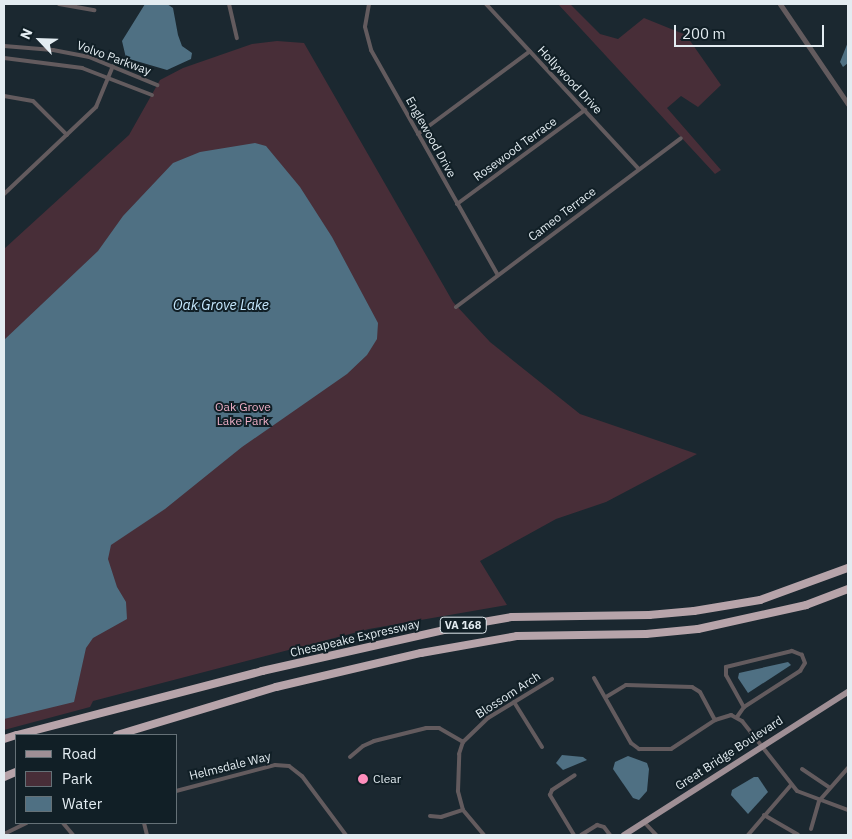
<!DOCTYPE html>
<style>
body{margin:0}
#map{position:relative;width:852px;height:839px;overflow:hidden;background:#1b2830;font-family:"IBM Plex Sans",sans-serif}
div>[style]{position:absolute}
.green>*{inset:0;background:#482e38}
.water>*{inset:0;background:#4f7083}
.minor>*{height:4px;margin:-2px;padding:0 2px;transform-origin:2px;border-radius:2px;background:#635b5e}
.tertiary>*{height:5px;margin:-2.5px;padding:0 2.5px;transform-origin:2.5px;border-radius:2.5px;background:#635b5e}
.primary>*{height:6px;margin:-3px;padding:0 3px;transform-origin:3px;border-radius:3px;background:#9f8f95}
.motorway>*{height:8px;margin:-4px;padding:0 4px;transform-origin:4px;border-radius:4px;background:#b7a4aa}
.dots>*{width:14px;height:14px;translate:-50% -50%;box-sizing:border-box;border:2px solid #111f26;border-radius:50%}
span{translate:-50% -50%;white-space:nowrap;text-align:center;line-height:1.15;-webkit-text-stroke:4px #111f26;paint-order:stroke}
.shield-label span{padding:1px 4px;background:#111f26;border:1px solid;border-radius:4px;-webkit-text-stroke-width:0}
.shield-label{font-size:11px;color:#e3ecf1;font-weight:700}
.street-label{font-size:12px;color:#e3ecf1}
.park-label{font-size:12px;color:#ecaec5}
.poi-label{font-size:12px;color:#e3ecf1}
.left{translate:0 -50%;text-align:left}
.water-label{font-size:14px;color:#c6e9fe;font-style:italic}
.frame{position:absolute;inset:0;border:5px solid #e3ecf1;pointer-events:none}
.legend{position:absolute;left:15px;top:734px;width:162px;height:90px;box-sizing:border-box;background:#111f26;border:1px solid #657177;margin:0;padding:6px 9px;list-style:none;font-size:15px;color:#e3ecf1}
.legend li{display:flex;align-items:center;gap:10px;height:25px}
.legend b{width:25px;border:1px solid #657177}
.north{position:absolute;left:15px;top:15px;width:50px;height:50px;-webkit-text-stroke:4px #111f26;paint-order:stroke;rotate:294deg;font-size:14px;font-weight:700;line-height:20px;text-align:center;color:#e3ecf1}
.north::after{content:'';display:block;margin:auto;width:18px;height:22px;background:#e3ecf1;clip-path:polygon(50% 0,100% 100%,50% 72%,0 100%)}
.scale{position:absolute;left:674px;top:25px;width:150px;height:22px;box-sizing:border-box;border:2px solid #e3ecf1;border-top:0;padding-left:6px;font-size:15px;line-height:18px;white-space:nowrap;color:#e3ecf1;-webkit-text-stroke:4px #111f26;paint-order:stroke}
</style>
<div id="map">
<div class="green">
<i style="clip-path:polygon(558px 4px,570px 4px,600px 34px,618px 39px,644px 18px,686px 35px,721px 85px,698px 107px,681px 96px,667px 108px,721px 170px,715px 174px)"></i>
<i style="clip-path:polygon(277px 41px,304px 43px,453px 302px,490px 342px,580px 414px,697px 454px,606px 502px,556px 519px,480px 561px,507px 605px,369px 629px,93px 701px,90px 707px,4px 730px,4px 249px,129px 135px,160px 80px,183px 68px,252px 44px)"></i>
</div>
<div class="water">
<i style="clip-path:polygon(145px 4px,167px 4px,173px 8px,178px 35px,182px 46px,192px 53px,191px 59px,167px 70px,126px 58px,122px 41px)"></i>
<i style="clip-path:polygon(848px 42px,848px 63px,843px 67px,840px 62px)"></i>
<i style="clip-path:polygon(255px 143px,266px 146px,300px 187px,332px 237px,378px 323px,377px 339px,367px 355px,347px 374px,242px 447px,165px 509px,111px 545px,108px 559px,117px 587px,126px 602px,127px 619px,93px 638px,86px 648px,74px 702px,4px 719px,4px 340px,98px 251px,123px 216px,173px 163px,200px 152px)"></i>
<i style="clip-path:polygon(788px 662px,791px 665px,748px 693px,738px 678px,739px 673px)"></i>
<i style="clip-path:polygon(562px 755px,583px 757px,587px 760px,563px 770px,556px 763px)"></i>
<i style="clip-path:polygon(628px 756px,647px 763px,649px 769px,647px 791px,639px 800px,633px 798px,613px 769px,615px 762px)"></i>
<i style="clip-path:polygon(754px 777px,758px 777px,768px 792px,748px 814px,731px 795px,732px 790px)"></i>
</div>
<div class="minor">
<i style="left:59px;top:4px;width:36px;rotate:10deg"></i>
<i style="left:229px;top:4px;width:35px;rotate:77deg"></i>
<i style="left:369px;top:4px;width:23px;rotate:100deg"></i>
<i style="left:365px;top:27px;width:24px;rotate:75deg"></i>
<i style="left:371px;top:50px;width:258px;rotate:60.6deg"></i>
<i style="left:486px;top:4px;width:225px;rotate:47.2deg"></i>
<i style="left:4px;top:46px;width:49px;rotate:4.7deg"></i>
<i style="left:53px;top:50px;width:37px;rotate:11deg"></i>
<i style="left:89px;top:57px;width:74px;rotate:22.4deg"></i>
<i style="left:4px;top:58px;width:79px;rotate:7.3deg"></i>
<i style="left:82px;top:68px;width:75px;rotate:21.1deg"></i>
<i style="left:4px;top:96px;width:29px;rotate:10deg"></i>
<i style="left:33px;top:101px;width:48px;rotate:45deg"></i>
<i style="left:418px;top:134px;width:139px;rotate:-36.5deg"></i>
<i style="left:4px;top:194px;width:127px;rotate:-43.4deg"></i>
<i style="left:96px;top:107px;width:44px;rotate:-67.5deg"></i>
<i style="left:457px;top:204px;width:159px;rotate:-36.3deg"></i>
<i style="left:456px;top:307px;width:281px;rotate:-36.9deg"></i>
<i style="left:594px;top:678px;width:75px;rotate:60.4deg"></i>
<i style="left:631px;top:743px;width:10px;rotate:37deg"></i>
<i style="left:639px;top:749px;width:32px"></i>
<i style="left:671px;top:749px;width:53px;rotate:-33.4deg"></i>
<i style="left:606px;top:697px;width:23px;rotate:-31deg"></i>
<i style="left:626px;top:685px;width:66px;rotate:1.7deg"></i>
<i style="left:692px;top:687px;width:9px;rotate:32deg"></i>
<i style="left:700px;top:692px;width:32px;rotate:62deg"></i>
<i style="left:715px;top:720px;width:17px;rotate:-17deg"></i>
<i style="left:731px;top:715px;width:13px;rotate:29deg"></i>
<i style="left:742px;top:721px;width:89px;rotate:51.8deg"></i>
<i style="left:797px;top:791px;width:54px;rotate:20.4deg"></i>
<i style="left:514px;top:702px;width:53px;rotate:58.1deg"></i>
<i style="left:737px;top:717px;width:12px;rotate:-55deg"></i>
<i style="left:744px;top:707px;width:67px;rotate:-32.7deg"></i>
<i style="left:800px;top:671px;width:9px;rotate:-58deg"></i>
<i style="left:805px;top:663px;width:9px;rotate:-111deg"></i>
<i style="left:802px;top:655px;width:11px;rotate:-158deg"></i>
<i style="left:792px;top:651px;width:68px;rotate:166.4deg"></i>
<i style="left:726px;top:667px;width:8px;rotate:90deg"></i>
<i style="left:726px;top:675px;width:37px;rotate:61deg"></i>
<i style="left:350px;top:757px;width:17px;rotate:-40deg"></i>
<i style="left:363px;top:746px;width:12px;rotate:-24deg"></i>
<i style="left:374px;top:741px;width:54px;rotate:-14deg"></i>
<i style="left:426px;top:728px;width:13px"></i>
<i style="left:439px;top:728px;width:28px;rotate:30deg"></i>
<i style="left:802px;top:769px;width:32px;rotate:34deg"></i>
<i style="left:176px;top:791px;width:102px;rotate:-14.7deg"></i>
<i style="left:275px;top:765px;width:14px;rotate:4deg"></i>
<i style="left:289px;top:766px;width:16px;rotate:38deg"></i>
<i style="left:302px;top:776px;width:74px;rotate:53.3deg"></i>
<i style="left:764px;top:815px;width:39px;rotate:30deg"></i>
<i style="left:430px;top:816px;width:11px;rotate:5deg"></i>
<i style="left:441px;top:817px;width:23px;rotate:-18deg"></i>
<i style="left:644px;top:822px;width:18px;rotate:47deg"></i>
<i style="left:63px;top:823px;width:16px;rotate:50deg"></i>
<i style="left:144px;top:823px;width:12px;rotate:76deg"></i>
<i style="left:811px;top:829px;width:29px;rotate:-74deg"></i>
<i style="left:819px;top:801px;width:44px;rotate:-48.7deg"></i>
<i style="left:4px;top:834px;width:25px;rotate:-26deg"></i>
<i style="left:484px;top:835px;width:33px;rotate:-130deg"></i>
<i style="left:463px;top:810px;width:20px;rotate:-105deg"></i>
<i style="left:458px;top:791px;width:37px;rotate:-88deg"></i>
<i style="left:459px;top:754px;width:13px;rotate:-72deg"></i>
<i style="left:463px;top:742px;width:35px;rotate:-44deg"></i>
<i style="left:488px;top:718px;width:75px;rotate:-31.4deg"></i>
<i style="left:574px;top:835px;width:47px;rotate:-121deg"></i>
<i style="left:550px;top:795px;width:5px;rotate:-68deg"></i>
<i style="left:552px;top:790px;width:27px;rotate:-33deg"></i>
<i style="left:581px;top:835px;width:19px;rotate:-32deg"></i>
<i style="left:597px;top:825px;width:7px;rotate:16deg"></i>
<i style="left:604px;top:827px;width:10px;rotate:53deg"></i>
<i style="left:748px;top:835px;width:66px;rotate:-49.3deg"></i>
</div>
<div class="tertiary">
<i style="left:780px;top:4px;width:121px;rotate:55.8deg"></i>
</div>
<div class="primary">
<i style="left:624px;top:835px;width:266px;rotate:-32.6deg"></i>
</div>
<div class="motorway">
<i style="left:17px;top:735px;width:253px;rotate:-14.6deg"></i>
<i style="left:262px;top:671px;width:209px;rotate:-12.7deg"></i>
<i style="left:466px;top:625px;width:47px;rotate:-9.9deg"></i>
<i style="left:512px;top:617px;width:137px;rotate:-0.8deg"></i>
<i style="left:649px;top:615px;width:45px;rotate:-5.1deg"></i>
<i style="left:694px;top:611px;width:67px;rotate:-9.5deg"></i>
<i style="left:760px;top:600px;width:94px;rotate:-20deg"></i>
<i style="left:117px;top:735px;width:166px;rotate:-16.8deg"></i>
<i style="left:276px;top:687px;width:149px;rotate:-13.2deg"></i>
<i style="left:421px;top:653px;width:97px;rotate:-10deg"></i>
<i style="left:517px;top:636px;width:129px;rotate:-0.9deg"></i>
<i style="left:646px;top:634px;width:52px;rotate:-5.5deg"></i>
<i style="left:698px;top:629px;width:111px;rotate:-12.5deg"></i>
<i style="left:806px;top:605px;width:45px;rotate:-20.9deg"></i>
<i style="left:4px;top:739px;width:13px;rotate:-18deg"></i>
<i style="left:4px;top:777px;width:13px;rotate:-23deg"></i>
</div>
<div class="dots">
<i style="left:363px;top:779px;background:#fe8ebc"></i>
</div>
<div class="shield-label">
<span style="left:463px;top:625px">VA 168</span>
</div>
<div class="street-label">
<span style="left:114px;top:58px;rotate:20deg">Volvo Parkway</span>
<span style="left:570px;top:80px;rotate:47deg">Hollywood Drive</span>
<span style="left:431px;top:137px;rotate:61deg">Englewood Drive</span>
<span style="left:515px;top:149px;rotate:-36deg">Rosewood Terrace</span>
<span style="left:562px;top:214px;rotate:-37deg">Cameo Terrace</span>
<span style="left:355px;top:638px;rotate:-13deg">Chesapeake Expressway</span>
<span style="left:508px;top:695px;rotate:-33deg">Blossom Arch</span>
<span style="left:729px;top:753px;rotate:-33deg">Great Bridge Boulevard</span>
<span style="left:230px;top:766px;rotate:-14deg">Helmsdale Way</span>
</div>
<div class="park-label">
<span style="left:243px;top:414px">Oak Grove<br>Lake Park</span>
</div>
<div class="poi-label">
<span class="left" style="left:373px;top:779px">Clear</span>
</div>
<div class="water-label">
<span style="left:221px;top:305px">Oak Grove Lake</span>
</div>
<div class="frame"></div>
<ul class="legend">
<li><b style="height:6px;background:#9f8f95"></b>Road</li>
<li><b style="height:14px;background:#482e38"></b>Park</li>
<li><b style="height:14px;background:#4f7083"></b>Water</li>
</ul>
<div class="north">N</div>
<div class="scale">200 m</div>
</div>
